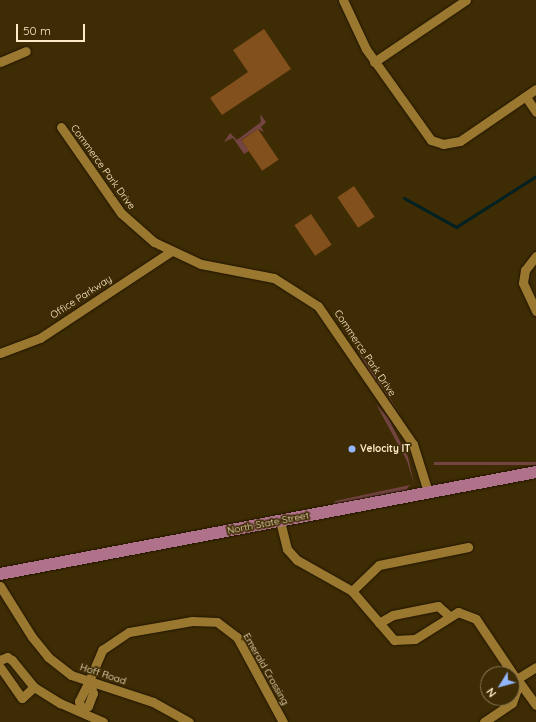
<!DOCTYPE html>
<style>
body{margin:0}
#map{position:relative;width:536px;height:722px;overflow:hidden;background:#3e2c04;font-family:Quicksand,sans-serif}
div>[style]{position:absolute}
.green>*{inset:0;background:#744442;transform-origin:0 0}
.stream>*{height:3px;margin:-1.5px;padding:0 1.5px;transform-origin:1.5px;border-radius:1.5px;background:#002022}
.building>*{inset:0;background:#82501c;transform-origin:0 0}
.roads{filter:drop-shadow(0 0 1px #201501) drop-shadow(0 0 1px #201501)}
.minor>*{height:9px;margin:-4.5px;padding:0 4.5px;transform-origin:4.5px;border-radius:4.5px;background:#9b7830}
.major>*{height:12px;margin:-6px;padding:0 6px;transform-origin:6px;border-radius:6px;background:#b0718b}
.dots>*{width:11px;height:11px;translate:-50% -50%;box-sizing:border-box;border:2px solid #3e2c04;border-radius:50%}
span{translate:-50% -50%;white-space:nowrap;text-align:center;line-height:1.15;-webkit-text-stroke:3.5px #3e2c04;paint-order:stroke}
.street-label{font-size:10px;color:#fdeac7}
.poi-label{font-size:10px;color:#fdeac7;font-weight:700}
.left{translate:0 -50%;text-align:left}
.north{position:absolute;left:480px;top:666px;width:40px;height:40px;box-sizing:border-box;background:#3e2c04;border:1px solid #8a7852;border-radius:50%;rotate:233deg;font-size:11px;font-weight:700;line-height:16px;text-align:center;color:#fdeac7}
.north::after{content:'';display:block;margin:auto;width:14px;height:18px;background:#93b7fd;clip-path:polygon(50% 0,100% 100%,50% 72%,0 100%)}
.scale{position:absolute;left:16px;top:24px;width:69px;height:18px;box-sizing:border-box;border:2px solid #fdeac7;border-top:0;padding-left:5px;font-size:12px;line-height:14px;white-space:nowrap;color:#fdeac7;-webkit-text-stroke:3px #3e2c04;paint-order:stroke}
</style>
<div id="map">
<div class="green">
<i style="clip-path:polygon(260px 114px,266px 122px,261px 127px,264px 132px,258px 129px,241px 140px,249px 151px,244px 154px,233px 138px,224px 142px,230px 133px,237px 140px,261px 122px)"></i>
<i style="clip-path:polygon(350px 338px,402px 416px,371px 373px)"></i>
<i style="clip-path:polygon(376px 404px,388px 418px,408px 457px,414px 484px,407px 461px)"></i>
<i style="left:536px;top:462px;width:3px;height:102px;rotate:90deg"></i>
<i style="clip-path:polygon(410px 485px,406px 490px,334px 504px,335px 501px)"></i>
</div>
<div class="stream">
<i style="left:404px;top:198px;width:60px;rotate:29.1deg"></i>
<i style="left:456px;top:227px;width:95px;rotate:-32.5deg"></i>
</div>
<div class="building">
<i style="clip-path:polygon(264px 29px,291px 69px,222px 115px,210px 98px,248px 72px,233px 50px)"></i>
<i style="left:258px;top:129px;width:37px;height:20px;rotate:56deg"></i>
<i style="left:354px;top:186px;width:37px;height:20px;rotate:56deg"></i>
<i style="left:311px;top:214px;width:37px;height:20px;rotate:56deg"></i>
</div>
<div class="roads">
<div class="minor">
<i style="left:343px;top:0;width:54px;rotate:64.9deg"></i>
<i style="left:366px;top:49px;width:112px;rotate:54.5deg"></i>
<i style="left:431px;top:140px;width:13px;rotate:18deg"></i>
<i style="left:443px;top:144px;width:17px;rotate:-10deg"></i>
<i style="left:460px;top:141px;width:92px;rotate:-34.4deg"></i>
<i style="left:0;top:62px;width:28px;rotate:-23deg"></i>
<i style="left:374px;top:62px;width:111px;rotate:-34deg"></i>
<i style="left:526px;top:97px;width:18px;rotate:56deg"></i>
<i style="left:61px;top:127px;width:105px;rotate:55.1deg"></i>
<i style="left:121px;top:213px;width:44px;rotate:41.3deg"></i>
<i style="left:154px;top:242px;width:52px;rotate:25.1deg"></i>
<i style="left:201px;top:264px;width:74px;rotate:10.9deg"></i>
<i style="left:274px;top:278px;width:52px;rotate:32.5deg"></i>
<i style="left:318px;top:306px;width:168px;rotate:55.5deg"></i>
<i style="left:413px;top:444px;width:50px;rotate:72.6deg"></i>
<i style="left:536px;top:256px;width:18px;rotate:128deg"></i>
<i style="left:525px;top:270px;width:13px;rotate:99deg"></i>
<i style="left:523px;top:283px;width:31px;rotate:65deg"></i>
<i style="left:0;top:353px;width:43px;rotate:-20.6deg"></i>
<i style="left:40px;top:338px;width:156px;rotate:-33.5deg"></i>
<i style="left:280px;top:521px;width:29px;rotate:76deg"></i>
<i style="left:287px;top:549px;width:15px;rotate:48deg"></i>
<i style="left:297px;top:560px;width:63px;rotate:29.4deg"></i>
<i style="left:352px;top:591px;width:65px;rotate:49.4deg"></i>
<i style="left:394px;top:640px;width:21px;rotate:-3deg"></i>
<i style="left:415px;top:639px;width:51px;rotate:-32.1deg"></i>
<i style="left:458px;top:612px;width:19px;rotate:21deg"></i>
<i style="left:476px;top:619px;width:77px;rotate:56.1deg"></i>
<i style="left:519px;top:683px;width:21px;rotate:109deg"></i>
<i style="left:512px;top:703px;width:34px;rotate:146deg"></i>
<i style="left:0;top:586px;width:60px;rotate:57.9deg"></i>
<i style="left:32px;top:637px;width:26px;rotate:51deg"></i>
<i style="left:48px;top:657px;width:29px;rotate:38deg"></i>
<i style="left:71px;top:675px;width:86px;rotate:18.2deg"></i>
<i style="left:153px;top:702px;width:41px;rotate:29.1deg"></i>
<i style="left:352px;top:591px;width:37px;rotate:-44deg"></i>
<i style="left:379px;top:565px;width:91px;rotate:-11.4deg"></i>
<i style="left:379px;top:623px;width:16px;rotate:-30deg"></i>
<i style="left:393px;top:615px;width:46px;rotate:-11.3deg"></i>
<i style="left:438px;top:606px;width:13px;rotate:42deg"></i>
<i style="left:0;top:660px;width:8px;rotate:-23deg"></i>
<i style="left:7px;top:657px;width:6px;rotate:31deg"></i>
<i style="left:12px;top:660px;width:35px;rotate:51deg"></i>
<i style="left:34px;top:687px;width:31px;rotate:32deg"></i>
<i style="left:60px;top:703px;width:47px;rotate:23.8deg"></i>
<i style="left:0;top:667px;width:38px;rotate:55deg"></i>
<i style="left:22px;top:698px;width:16px;rotate:-43deg"></i>
<i style="left:536px;top:667px;width:22px;rotate:148deg"></i>
<i style="left:517px;top:679px;width:32px;rotate:54deg"></i>
<i style="left:89px;top:681px;width:34px;rotate:-67deg"></i>
<i style="left:102px;top:650px;width:32px;rotate:-34deg"></i>
<i style="left:129px;top:632px;width:64px;rotate:-9.9deg"></i>
<i style="left:192px;top:621px;width:25px;rotate:2deg"></i>
<i style="left:217px;top:622px;width:25px;rotate:37deg"></i>
<i style="left:237px;top:637px;width:97px;rotate:61.6deg"></i>
<i style="left:89px;top:681px;width:13px;rotate:72deg"></i>
<i style="left:93px;top:693px;width:14px;rotate:111deg"></i>
<i style="left:88px;top:706px;width:8px;rotate:150deg"></i>
<i style="left:81px;top:710px;width:9px;rotate:-103deg"></i>
<i style="left:79px;top:701px;width:22px;rotate:-63deg"></i>
</div>
<div class="major">
<i style="left:0;top:574px;width:546px;rotate:-10.77deg"></i>
</div>
</div>
<div class="dots">
<i style="left:352px;top:449px;background:#93b7fd"></i>
</div>
<div class="street-label">
<span style="left:103px;top:167px;rotate:54deg">Commerce Park Drive</span>
<span style="left:81px;top:297px;rotate:-33deg">Office Parkway</span>
<span style="left:365px;top:353px;rotate:56deg">Commerce Park Drive</span>
<span style="left:268px;top:523px;rotate:-11deg">North State Street</span>
<span style="left:266px;top:669px;rotate:60deg">Emerald Crossing</span>
<span style="left:103px;top:674px;rotate:18deg">Hoff Road</span>
</div>
<div class="poi-label">
<span class="left" style="left:360px;top:449px">Velocity IT</span>
</div>
<div class="north">N</div>
<div class="scale">50 m</div>
</div>
